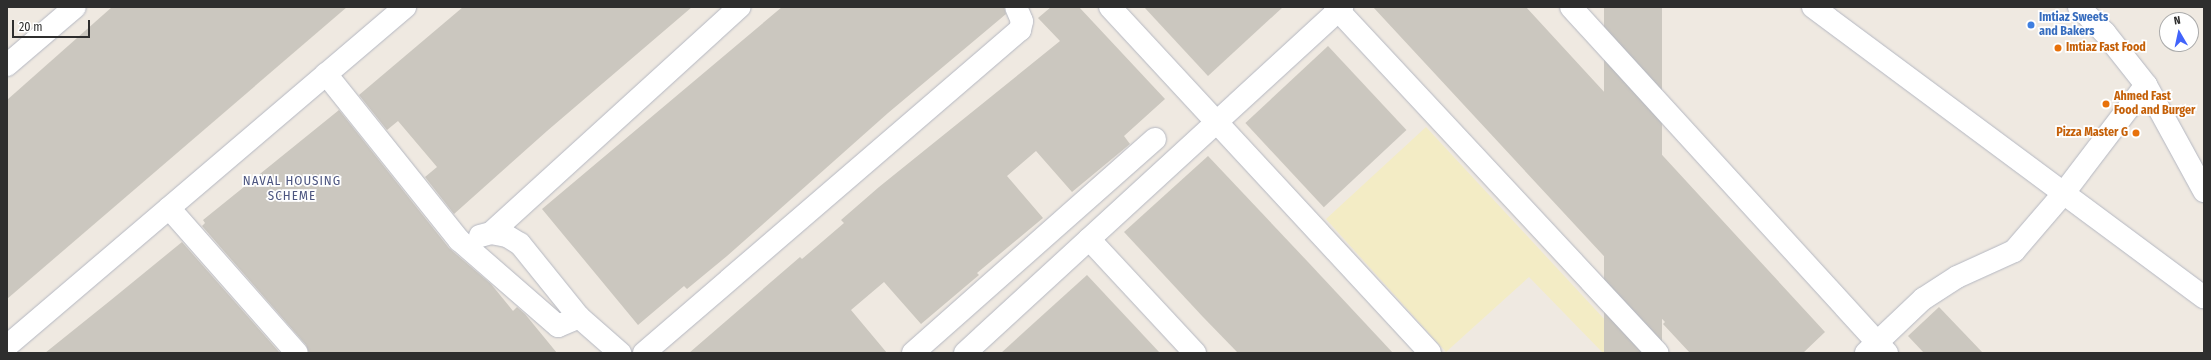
<!DOCTYPE html>
<style>
body{margin:0}
#map{position:relative;width:2211px;height:360px;overflow:hidden;background:#efe9e1;font-family:"Fira Sans Condensed",sans-serif}
div>[style]{position:absolute}
.sand>*{inset:0;background:#f3ecc5}
.building>*{inset:0;background:#cbc7bf;transform-origin:0 0}
.roads{filter:drop-shadow(0 0 1px #b4b7c1) drop-shadow(0 0 1px #b4b7c1)}
.street>*{height:22px;margin:-11px;padding:0 11px;transform-origin:11px;border-radius:11px;background:#fff}
.dots>*{width:11px;height:11px;translate:-50% -50%;box-sizing:border-box;border:2px solid #fff;border-radius:50%}
span{translate:-50% -50%;white-space:nowrap;text-align:center;line-height:1.15;-webkit-text-stroke:3.5px #fff;paint-order:stroke}
.shop-label{font-size:12px;color:#366cbe;font-weight:700}
.left{translate:0 -50%;text-align:left}
.food-label{font-size:12px;color:#c56008;font-weight:700}
.right{translate:-100% -50%;text-align:right}
.neighbourhood-label{font-size:13px;color:#4d5680;letter-spacing:1px}
.frame{position:absolute;inset:0;border:8px solid #2e2e2e;pointer-events:none}
.north{position:absolute;left:2159px;top:12px;width:40px;height:40px;box-sizing:border-box;background:#fff;border:1px solid #ababab;border-radius:50%;rotate:351deg;font-size:11px;font-weight:700;line-height:16px;text-align:center;color:#2e2e2e}
.north::after{content:'';display:block;margin:auto;width:14px;height:18px;background:#4264fb;clip-path:polygon(50% 0,100% 100%,50% 72%,0 100%)}
.scale{position:absolute;left:12px;top:20px;width:78px;height:18px;box-sizing:border-box;border:2px solid #2e2e2e;border-top:0;padding-left:5px;font-size:12px;line-height:14px;white-space:nowrap;color:#2e2e2e;-webkit-text-stroke:3px #fff;paint-order:stroke}
</style>
<div id="map">
<div class="sand">
<i style="clip-path:polygon(1426px 127px,1619px 335px,1603px 353px,1529px 277px,1446px 352px,1326px 219px)"></i>
</div>
<div class="building">
<i style="clip-path:polygon(112px 7px,347px 7px,7px 299px,7px 100px)"></i>
<i style="clip-path:polygon(463px 7px,692px 7px,547px 131px,454px 214px,425px 177px,437px 167px,398px 121px,387px 130px,359px 95px)"></i>
<i style="clip-path:polygon(782px 7px,1004px 7px,1006px 14px,888px 113px,727px 256px,687px 289px,684px 286px,638px 325px,542px 209px)"></i>
<i style="clip-path:polygon(1051px 7px,1079px 7px,1165px 99px,1124px 136px,1130px 144px,1072px 192px,1036px 151px,1007px 176px,1043px 218px,977px 273px,979px 275px,921px 324px,884px 282px,851px 310px,887px 353px,689px 353px,800px 257px,802px 259px,844px 223px,841px 220px,879px 187px,1060px 41px,1038px 18px)"></i>
<i style="clip-path:polygon(1144px 7px,1283px 7px,1208px 76px)"></i>
<i style="clip-path:polygon(1373px 7px,1526px 7px,1825px 332px,1803px 353px,1690px 353px,1663px 324px,1665px 322px)"></i>
<i style="left:1604px;top:7px;width:58px;height:386px"></i>
<i style="left:1328px;top:46px;width:115px;height:113px;rotate:47deg"></i>
<i style="clip-path:polygon(339px 110px,449px 248px,491px 284px,513px 311px,517px 307px,525px 314px,557px 353px,309px 353px,306px 345px,202px 226px,205px 223px,203px 220px)"></i>
<i style="clip-path:polygon(1208px 156px,1308px 262px,1393px 353px,1238px 353px,1203px 317px,1124px 232px)"></i>
<i style="clip-path:polygon(182px 242px,280px 353px,45px 353px,111px 300px)"></i>
<i style="clip-path:polygon(1087px 275px,1160px 353px,1001px 353px,1035px 322px)"></i>
<i style="clip-path:polygon(1939px 307px,1983px 353px,1924px 353px,1908px 336px)"></i>
</div>
<div class="roads">
<div class="street">
<i style="left:1110px;top:7px;width:471px;rotate:47.2deg"></i>
<i style="left:1335px;top:7px;width:473px;rotate:47deg"></i>
<i style="left:1571px;top:7px;width:469px;rotate:47.6deg"></i>
<i style="left:1813px;top:7px;width:487px;rotate:36.6deg"></i>
<i style="left:2079px;top:7px;width:37px;rotate:45deg"></i>
<i style="left:2105px;top:33px;width:66px;rotate:51.7deg"></i>
<i style="left:2146px;top:85px;width:121px;rotate:61.3deg"></i>
<i style="left:7px;top:65px;width:89px;rotate:-40.5deg"></i>
<i style="left:326px;top:74px;width:213px;rotate:51.3deg"></i>
<i style="left:459px;top:240px;width:131px;rotate:41deg"></i>
<i style="left:558px;top:326px;width:23px;rotate:-23deg"></i>
<i style="left:579px;top:317px;width:55px;rotate:41.3deg"></i>
<i style="left:169px;top:208px;width:193px;rotate:48.6deg"></i>
<i style="left:491px;top:233px;width:336px;rotate:-42.3deg"></i>
<i style="left:480px;top:236px;width:11px;rotate:-15deg"></i>
<i style="left:491px;top:233px;width:16px;rotate:11deg"></i>
<i style="left:507px;top:236px;width:15px;rotate:32deg"></i>
<i style="left:520px;top:244px;width:94px;rotate:51.1deg"></i>
<i style="left:1089px;top:239px;width:156px;rotate:47.1deg"></i>
<i style="left:7px;top:346px;width:523px;rotate:-40.42deg"></i>
<i style="left:644px;top:353px;width:496px;rotate:-40.7deg"></i>
<i style="left:1020px;top:30px;width:9px;rotate:-77deg"></i>
<i style="left:1022px;top:21px;width:15px;rotate:-113deg"></i>
<i style="left:913px;top:353px;width:323px;rotate:-41.5deg"></i>
<i style="left:965px;top:353px;width:512px;rotate:-42.54deg"></i>
<i style="left:1866px;top:353px;width:79px;rotate:-43.5deg"></i>
<i style="left:1923px;top:299px;width:40px;rotate:-32.9deg"></i>
<i style="left:1957px;top:277px;width:63px;rotate:-24.5deg"></i>
<i style="left:2014px;top:251px;width:75px;rotate:-49.3deg"></i>
<i style="left:2063px;top:194px;width:137px;rotate:-52.7deg"></i>
</div>
</div>
<div class="dots">
<i style="left:2031px;top:25px;background:#3f7fe0"></i>
<i style="left:2058px;top:48px;background:#e8710a"></i>
<i style="left:2106px;top:104px;background:#e8710a"></i>
<i style="left:2136px;top:133px;background:#e8710a"></i>
</div>
<div class="shop-label">
<span class="left" style="left:2039px;top:25px">Imtiaz Sweets<br>and Bakers</span>
</div>
<div class="food-label">
<span class="left" style="left:2066px;top:48px">Imtiaz Fast Food</span>
<span class="left" style="left:2114px;top:104px">Ahmed Fast<br>Food and Burger</span>
<span class="right" style="left:2128px;top:133px">Pizza Master G</span>
</div>
<div class="neighbourhood-label">
<span style="left:292px;top:189px">NAVAL HOUSING<br>SCHEME</span>
</div>
<div class="frame"></div>
<div class="north">N</div>
<div class="scale">20 m</div>
</div>
